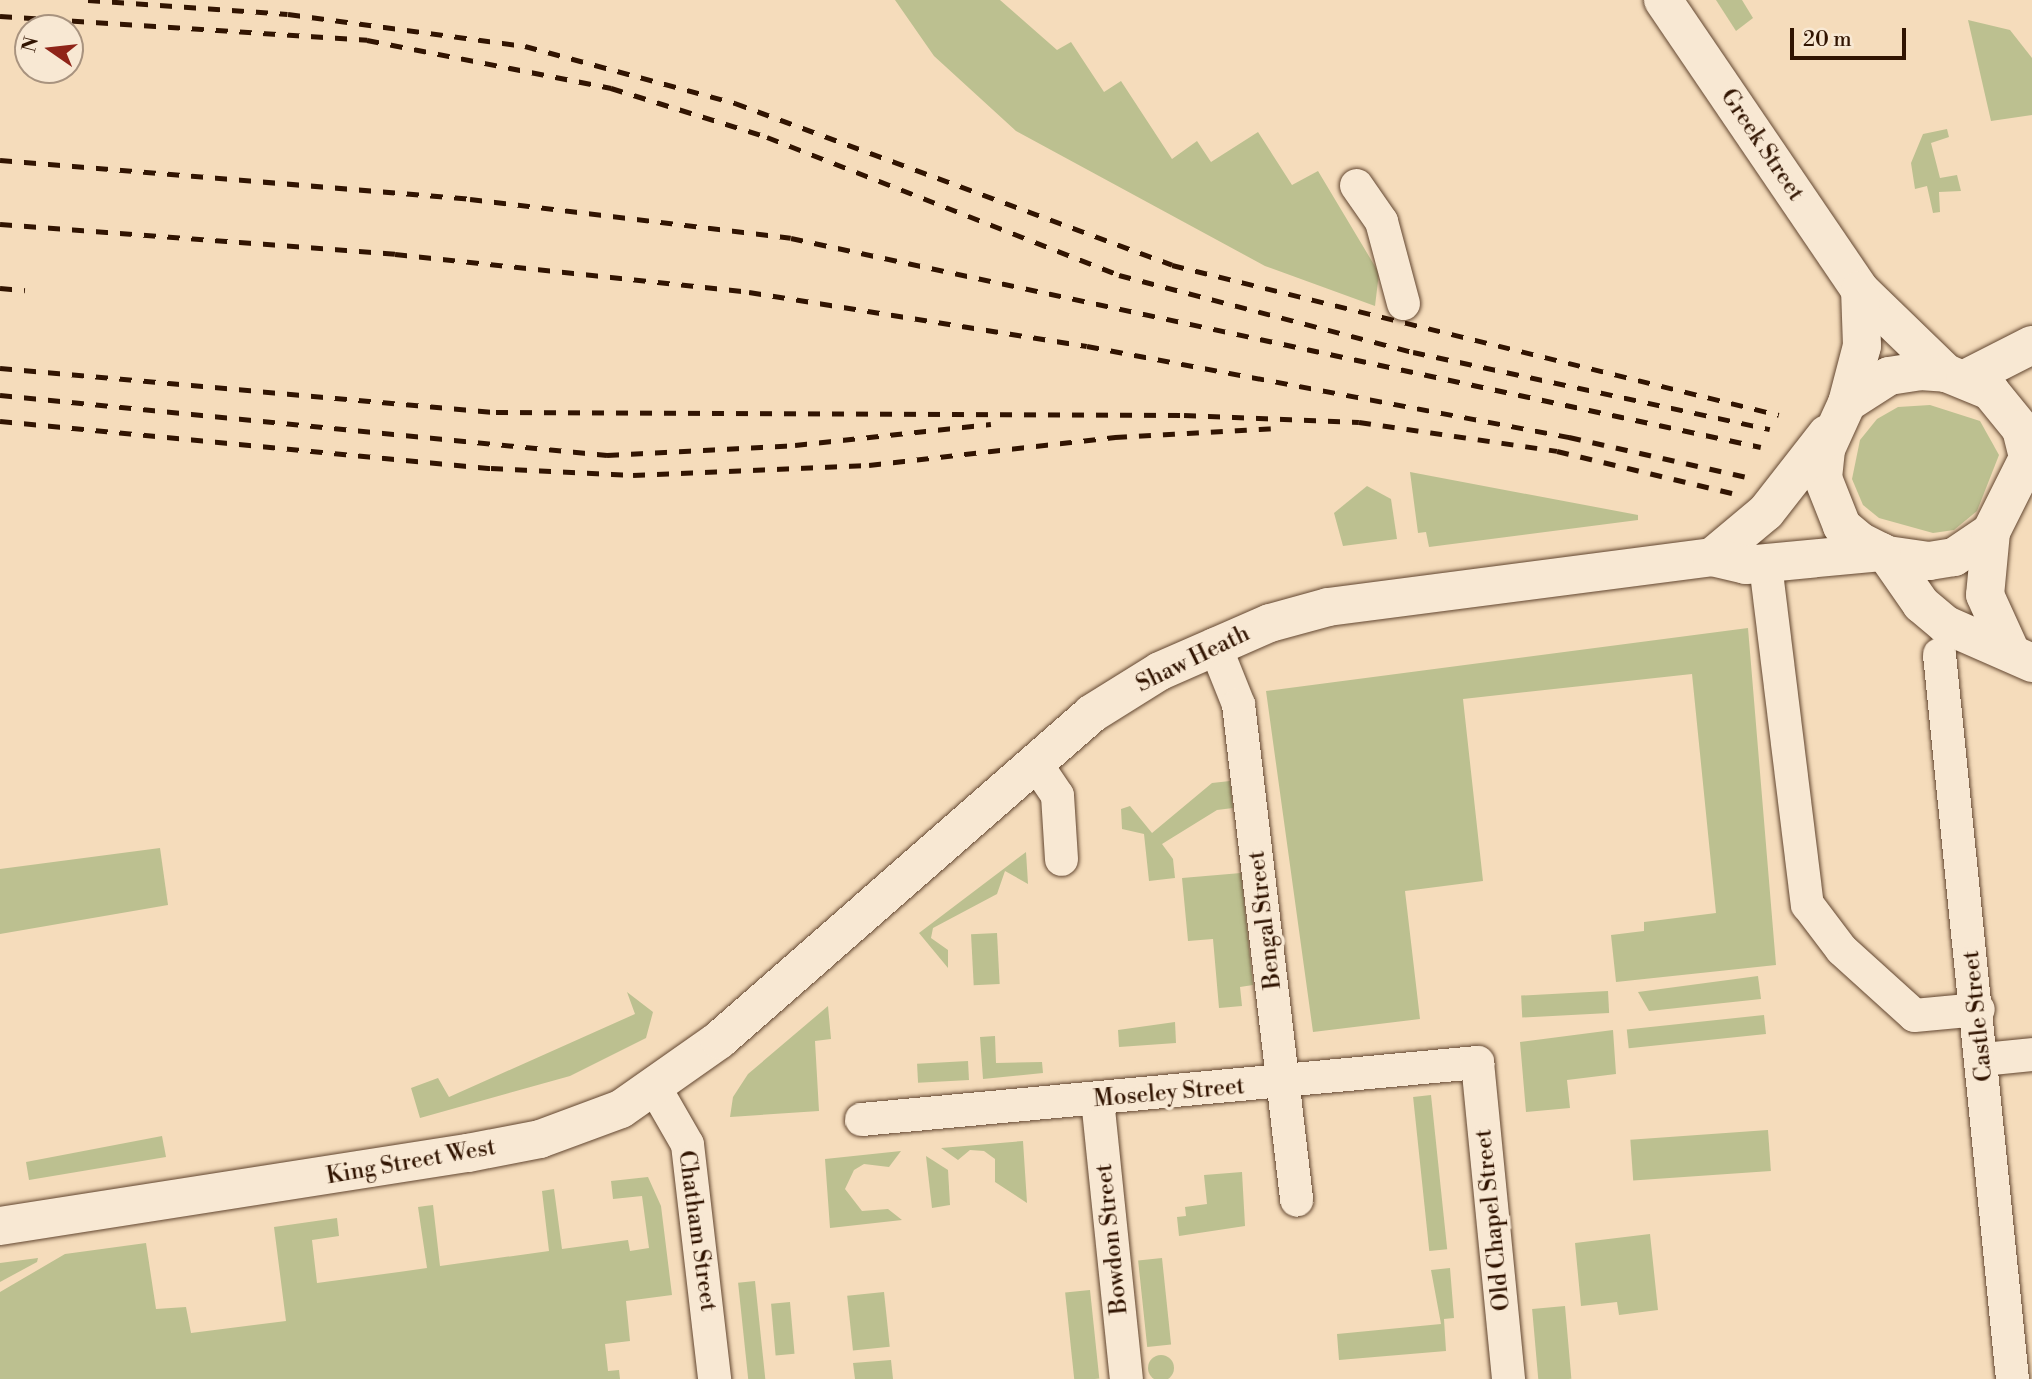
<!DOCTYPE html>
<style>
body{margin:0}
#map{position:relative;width:2032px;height:1379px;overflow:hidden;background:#f5dcbb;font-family:"Libre Bodoni",serif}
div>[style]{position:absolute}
.green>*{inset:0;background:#bcc090;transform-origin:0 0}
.round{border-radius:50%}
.roads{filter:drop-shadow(0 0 2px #624630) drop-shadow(0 0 2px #624630)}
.street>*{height:33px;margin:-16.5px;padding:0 16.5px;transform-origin:16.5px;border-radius:16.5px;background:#f8e8d3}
.secondary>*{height:38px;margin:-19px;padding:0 19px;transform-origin:19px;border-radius:19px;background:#f8e8d3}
.rail>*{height:5px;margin-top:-2.5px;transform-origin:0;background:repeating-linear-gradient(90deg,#311401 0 12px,transparent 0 24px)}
span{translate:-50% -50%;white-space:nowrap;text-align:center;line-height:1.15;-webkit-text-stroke:7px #f8e8d3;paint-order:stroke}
.street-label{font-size:23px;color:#311401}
.north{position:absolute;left:14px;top:14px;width:70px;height:70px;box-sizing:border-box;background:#f8e8d3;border:2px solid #a8937f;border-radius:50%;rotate:284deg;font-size:19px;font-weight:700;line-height:28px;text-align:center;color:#311401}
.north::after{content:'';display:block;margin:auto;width:24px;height:32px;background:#8f2418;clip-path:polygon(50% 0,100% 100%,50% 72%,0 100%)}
.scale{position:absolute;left:1790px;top:28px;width:116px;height:32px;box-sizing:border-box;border:4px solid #311401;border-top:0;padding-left:9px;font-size:21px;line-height:24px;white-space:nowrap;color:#311401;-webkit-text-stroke:5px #f8e8d3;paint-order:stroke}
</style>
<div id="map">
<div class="green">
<i style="clip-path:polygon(895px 0,1000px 0,1057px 50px,1071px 42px,1104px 92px,1121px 81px,1172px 159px,1197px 141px,1211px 162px,1258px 132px,1292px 185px,1318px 171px,1379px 273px,1375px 306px,1265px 266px,1016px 131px,934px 56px)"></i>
<i style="clip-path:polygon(1716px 0,1742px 0,1753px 18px,1736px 31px)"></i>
<i style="clip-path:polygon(1968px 20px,2010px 30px,2032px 58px,2032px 115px,1991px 121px)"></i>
<i style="clip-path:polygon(1947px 129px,1949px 137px,1931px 143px,1940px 178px,1957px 175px,1961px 191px,1939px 192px,1940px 212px,1933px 213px,1927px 186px,1915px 189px,1911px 163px,1923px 134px)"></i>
<i style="clip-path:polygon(1930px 405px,1980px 421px,1999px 455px,1977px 511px,1954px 530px,1933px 533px,1879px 518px,1863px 505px,1852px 479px,1860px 440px,1877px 419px,1898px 407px)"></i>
<i style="clip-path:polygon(1410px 472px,1638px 515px,1638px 520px,1429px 547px,1426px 532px,1418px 533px)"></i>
<i style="clip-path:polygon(1367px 486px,1391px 499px,1397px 539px,1343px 546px,1334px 513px)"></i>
<i style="clip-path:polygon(1748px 628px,1776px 965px,1616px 982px,1611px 935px,1644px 931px,1644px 922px,1716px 913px,1692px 674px,1463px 699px,1483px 881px,1405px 891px,1420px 1019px,1313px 1032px,1266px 691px)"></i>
<i style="clip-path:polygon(1230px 781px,1233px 808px,1217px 810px,1162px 844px,1173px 859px,1175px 878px,1149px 881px,1144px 834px,1122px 829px,1121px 809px,1130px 806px,1152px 833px,1212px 783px)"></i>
<i style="clip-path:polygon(160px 848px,168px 905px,0 934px,0 869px)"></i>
<i style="clip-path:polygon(1026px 852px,1028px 884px,1005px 871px,997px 894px,933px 928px,931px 938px,948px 950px,948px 968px,919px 933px)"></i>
<i style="clip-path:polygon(1241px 873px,1253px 985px,1240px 987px,1242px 1006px,1219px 1008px,1213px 939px,1188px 941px,1182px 878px)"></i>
<i style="left:997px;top:933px;width:51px;height:26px;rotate:87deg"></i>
<i style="clip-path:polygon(1758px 976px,1761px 999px,1649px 1011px,1638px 992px)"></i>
<i style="left:1608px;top:991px;width:22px;height:87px;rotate:87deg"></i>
<i style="clip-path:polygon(627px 992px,653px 1012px,646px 1038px,570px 1076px,420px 1118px,411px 1088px,438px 1078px,449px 1097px,635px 1014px)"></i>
<i style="clip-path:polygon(828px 1006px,831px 1039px,815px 1041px,819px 1111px,730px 1117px,733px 1097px,748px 1074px)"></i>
<i style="left:1764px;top:1015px;width:19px;height:138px;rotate:84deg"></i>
<i style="clip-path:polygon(1175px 1022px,1176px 1043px,1119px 1047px,1118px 1030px)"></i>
<i style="clip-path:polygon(1613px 1030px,1616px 1074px,1567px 1080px,1570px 1108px,1526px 1112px,1520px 1042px)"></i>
<i style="clip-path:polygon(995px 1036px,996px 1063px,1042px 1062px,1043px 1073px,983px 1079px,980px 1037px)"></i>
<i style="left:968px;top:1061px;width:19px;height:51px;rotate:87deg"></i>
<i style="left:1431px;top:1095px;width:155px;height:18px;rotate:84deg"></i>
<i style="left:1768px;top:1130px;width:41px;height:138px;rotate:86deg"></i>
<i style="clip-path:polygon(162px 1136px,166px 1157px,29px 1180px,26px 1162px)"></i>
<i style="clip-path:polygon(1023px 1141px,1027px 1203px,995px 1182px,995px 1159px,984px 1151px,970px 1150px,958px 1160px,941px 1148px)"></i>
<i style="clip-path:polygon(901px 1151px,889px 1167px,864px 1164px,854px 1170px,845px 1189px,862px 1211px,888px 1209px,902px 1220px,830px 1228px,825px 1159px)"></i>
<i style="clip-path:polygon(926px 1156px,948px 1170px,950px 1205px,932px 1208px)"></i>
<i style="clip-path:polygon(1242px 1172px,1245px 1226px,1179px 1236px,1177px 1217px,1186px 1216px,1185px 1207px,1207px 1204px,1204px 1175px)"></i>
<i style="clip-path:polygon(648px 1177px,661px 1206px,672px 1295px,626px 1301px,630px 1341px,605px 1344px,608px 1371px,619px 1370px,620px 1379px,0 1379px,0 1292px,65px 1254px,146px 1243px,156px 1309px,186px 1307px,191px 1333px,286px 1321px,274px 1227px,337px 1218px,339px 1236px,312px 1240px,317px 1283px,399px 1272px,427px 1268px,418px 1207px,425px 1206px,433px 1205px,440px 1266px,549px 1251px,542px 1191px,554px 1189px,562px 1249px,628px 1240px,630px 1251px,649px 1248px,642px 1196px,613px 1199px,611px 1181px)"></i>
<i style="clip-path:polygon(1650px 1234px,1658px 1310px,1619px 1315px,1617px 1302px,1581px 1306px,1575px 1243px)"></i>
<i style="clip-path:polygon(38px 1258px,37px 1262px,0 1282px,0 1263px)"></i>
<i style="left:1162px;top:1258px;width:87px;height:24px;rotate:84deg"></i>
<i style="clip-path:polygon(1450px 1268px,1454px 1318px,1444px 1319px,1446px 1351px,1339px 1360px,1337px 1334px,1441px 1324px,1431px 1270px)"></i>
<i style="left:755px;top:1281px;width:99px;height:17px;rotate:84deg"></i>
<i style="left:1090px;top:1290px;width:89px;height:25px;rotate:84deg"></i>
<i style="left:884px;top:1292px;width:55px;height:37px;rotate:84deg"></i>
<i style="left:790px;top:1302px;width:52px;height:19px;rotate:85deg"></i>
<i style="left:1565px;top:1306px;width:73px;height:33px;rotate:85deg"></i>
<i class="round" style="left:1148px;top:1355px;width:26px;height:26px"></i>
<i style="clip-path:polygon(891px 1360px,893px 1379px,855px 1379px,853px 1363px)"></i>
</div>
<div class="roads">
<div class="street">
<i style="left:1356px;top:185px;width:44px;rotate:55.2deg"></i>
<i style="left:1381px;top:221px;width:85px;rotate:75deg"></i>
<i style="left:1765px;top:564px;width:343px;rotate:83deg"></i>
<i style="left:1807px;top:904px;width:56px;rotate:52.9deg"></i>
<i style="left:1841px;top:949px;width:98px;rotate:42.1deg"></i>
<i style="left:1914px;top:1015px;width:64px;rotate:-5.4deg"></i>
<i style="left:1214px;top:644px;width:65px;rotate:68.2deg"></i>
<i style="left:1238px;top:704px;width:499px;rotate:83.3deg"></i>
<i style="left:1939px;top:654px;width:729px;rotate:84.25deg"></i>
<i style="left:1034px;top:761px;width:41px;rotate:55.9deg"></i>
<i style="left:1057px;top:795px;width:64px;rotate:86.4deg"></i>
<i style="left:1983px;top:1059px;width:49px;rotate:-5.8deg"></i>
<i style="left:656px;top:1090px;width:62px;rotate:60.1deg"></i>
<i style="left:687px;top:1144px;width:237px;rotate:83.4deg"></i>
<i style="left:1097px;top:1099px;width:281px;rotate:84.1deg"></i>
<i style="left:861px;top:1119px;width:619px;rotate:-5.29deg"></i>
<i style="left:1477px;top:1062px;width:319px;rotate:84.4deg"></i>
</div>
<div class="secondary">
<i style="left:1663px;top:0;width:351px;rotate:55.8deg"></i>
<i style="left:1860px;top:290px;width:120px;rotate:44deg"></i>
<i style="left:1920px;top:371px;width:26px;rotate:4deg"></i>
<i style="left:1946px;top:373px;width:48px;rotate:22.2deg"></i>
<i style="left:1990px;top:391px;width:49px;rotate:50.8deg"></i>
<i style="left:2021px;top:429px;width:30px;rotate:76deg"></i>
<i style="left:2028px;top:458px;width:83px;rotate:116.6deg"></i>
<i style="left:1991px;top:532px;width:45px;rotate:146deg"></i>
<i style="left:1954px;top:557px;width:25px;rotate:171deg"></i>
<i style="left:1929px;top:561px;width:42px;rotate:-171.9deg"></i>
<i style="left:1887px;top:555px;width:29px;rotate:-153deg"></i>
<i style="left:1861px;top:542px;width:25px;rotate:-140deg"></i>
<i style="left:1842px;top:526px;width:52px;rotate:-111.6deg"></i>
<i style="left:1823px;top:478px;width:29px;rotate:-84deg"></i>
<i style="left:1826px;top:449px;width:51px;rotate:-65.5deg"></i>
<i style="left:1847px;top:403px;width:50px;rotate:-32.7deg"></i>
<i style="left:1889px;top:376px;width:31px;rotate:-9deg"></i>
<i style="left:1965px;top:379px;width:75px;rotate:-26.9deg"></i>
<i style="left:1847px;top:403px;width:59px;rotate:-75.3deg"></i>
<i style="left:1862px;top:346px;width:56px;rotate:-92deg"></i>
<i style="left:1991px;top:532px;width:63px;rotate:95.4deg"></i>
<i style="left:1985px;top:595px;width:60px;rotate:65.6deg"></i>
<i style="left:1887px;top:555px;width:60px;rotate:55.2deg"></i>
<i style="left:1921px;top:604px;width:33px;rotate:40deg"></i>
<i style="left:1946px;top:625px;width:94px;rotate:23.8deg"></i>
<i style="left:1712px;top:557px;width:70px;rotate:-39.8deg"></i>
<i style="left:1766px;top:512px;width:99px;rotate:-52deg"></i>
<i style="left:0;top:1226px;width:474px;rotate:-8.9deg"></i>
<i style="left:468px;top:1153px;width:73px;rotate:-11deg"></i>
<i style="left:540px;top:1139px;width:86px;rotate:-20.3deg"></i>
<i style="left:621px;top:1109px;width:120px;rotate:-35.1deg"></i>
<i style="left:719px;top:1040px;width:495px;rotate:-41.2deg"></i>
<i style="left:1091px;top:714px;width:81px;rotate:-31.9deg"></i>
<i style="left:1160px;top:671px;width:120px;rotate:-23.6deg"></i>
<i style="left:1270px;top:623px;width:60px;rotate:-15.4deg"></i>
<i style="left:1328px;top:607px;width:387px;rotate:-7.4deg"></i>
<i style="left:1712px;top:557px;width:35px;rotate:13deg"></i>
<i style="left:1746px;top:565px;width:136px;rotate:-5.5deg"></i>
</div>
</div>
<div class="rail">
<i style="left:88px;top:0;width:200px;rotate:4deg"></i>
<i style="left:288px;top:14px;width:239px;rotate:7.7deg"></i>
<i style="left:525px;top:46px;width:218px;rotate:15.2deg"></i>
<i style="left:735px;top:103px;width:466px;rotate:20.3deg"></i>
<i style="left:1172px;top:265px;width:625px;rotate:13.88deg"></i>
<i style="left:0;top:16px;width:368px;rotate:3.7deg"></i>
<i style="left:367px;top:40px;width:249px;rotate:11.1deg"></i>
<i style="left:611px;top:88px;width:164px;rotate:17.4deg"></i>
<i style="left:767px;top:137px;width:378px;rotate:21.4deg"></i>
<i style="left:1119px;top:275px;width:304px;rotate:14.7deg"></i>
<i style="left:1413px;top:352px;width:365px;rotate:12.2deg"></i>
<i style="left:0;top:160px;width:472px;rotate:4.7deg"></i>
<i style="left:470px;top:199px;width:323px;rotate:6.9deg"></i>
<i style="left:791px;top:238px;width:992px;rotate:12.16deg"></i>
<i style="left:0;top:224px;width:396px;rotate:4.3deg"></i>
<i style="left:395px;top:254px;width:356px;rotate:6.1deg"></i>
<i style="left:749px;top:292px;width:342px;rotate:9.1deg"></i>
<i style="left:1087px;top:346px;width:491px;rotate:10.7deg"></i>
<i style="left:1569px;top:437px;width:181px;rotate:12.7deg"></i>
<i style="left:0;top:288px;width:25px;rotate:5deg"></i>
<i style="left:0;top:368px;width:498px;rotate:5.1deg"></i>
<i style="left:496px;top:412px;width:688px;rotate:0.25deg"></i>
<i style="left:1184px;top:415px;width:175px;rotate:2.3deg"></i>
<i style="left:1359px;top:422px;width:200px;rotate:8.3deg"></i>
<i style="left:1557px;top:451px;width:184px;rotate:13.5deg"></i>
<i style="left:0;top:395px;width:610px;rotate:5.65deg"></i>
<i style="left:607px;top:455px;width:188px;rotate:-3deg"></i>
<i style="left:795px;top:445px;width:197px;rotate:-6.1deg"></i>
<i style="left:0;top:421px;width:493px;rotate:5.5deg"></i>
<i style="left:491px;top:468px;width:142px;rotate:2.8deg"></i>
<i style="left:633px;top:475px;width:236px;rotate:-2.4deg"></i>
<i style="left:869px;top:465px;width:248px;rotate:-6.5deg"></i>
<i style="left:1115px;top:437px;width:163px;rotate:-3.2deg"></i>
</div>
<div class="street-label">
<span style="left:1762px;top:145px;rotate:56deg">Greek Street</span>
<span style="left:1193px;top:659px;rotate:-26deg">Shaw Heath</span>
<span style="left:1265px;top:920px;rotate:-97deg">Bengal Street</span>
<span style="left:1978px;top:1016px;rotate:-96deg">Castle Street</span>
<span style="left:1169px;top:1093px;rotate:-5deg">Moseley Street</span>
<span style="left:411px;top:1162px;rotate:-10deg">King Street West</span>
<span style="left:1493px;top:1220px;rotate:-96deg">Old Chapel Street</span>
<span style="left:697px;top:1231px;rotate:82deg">Chatham Street</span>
<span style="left:1112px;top:1239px;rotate:-96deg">Bowdon Street</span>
</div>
<div class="north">N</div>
<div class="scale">20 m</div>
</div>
